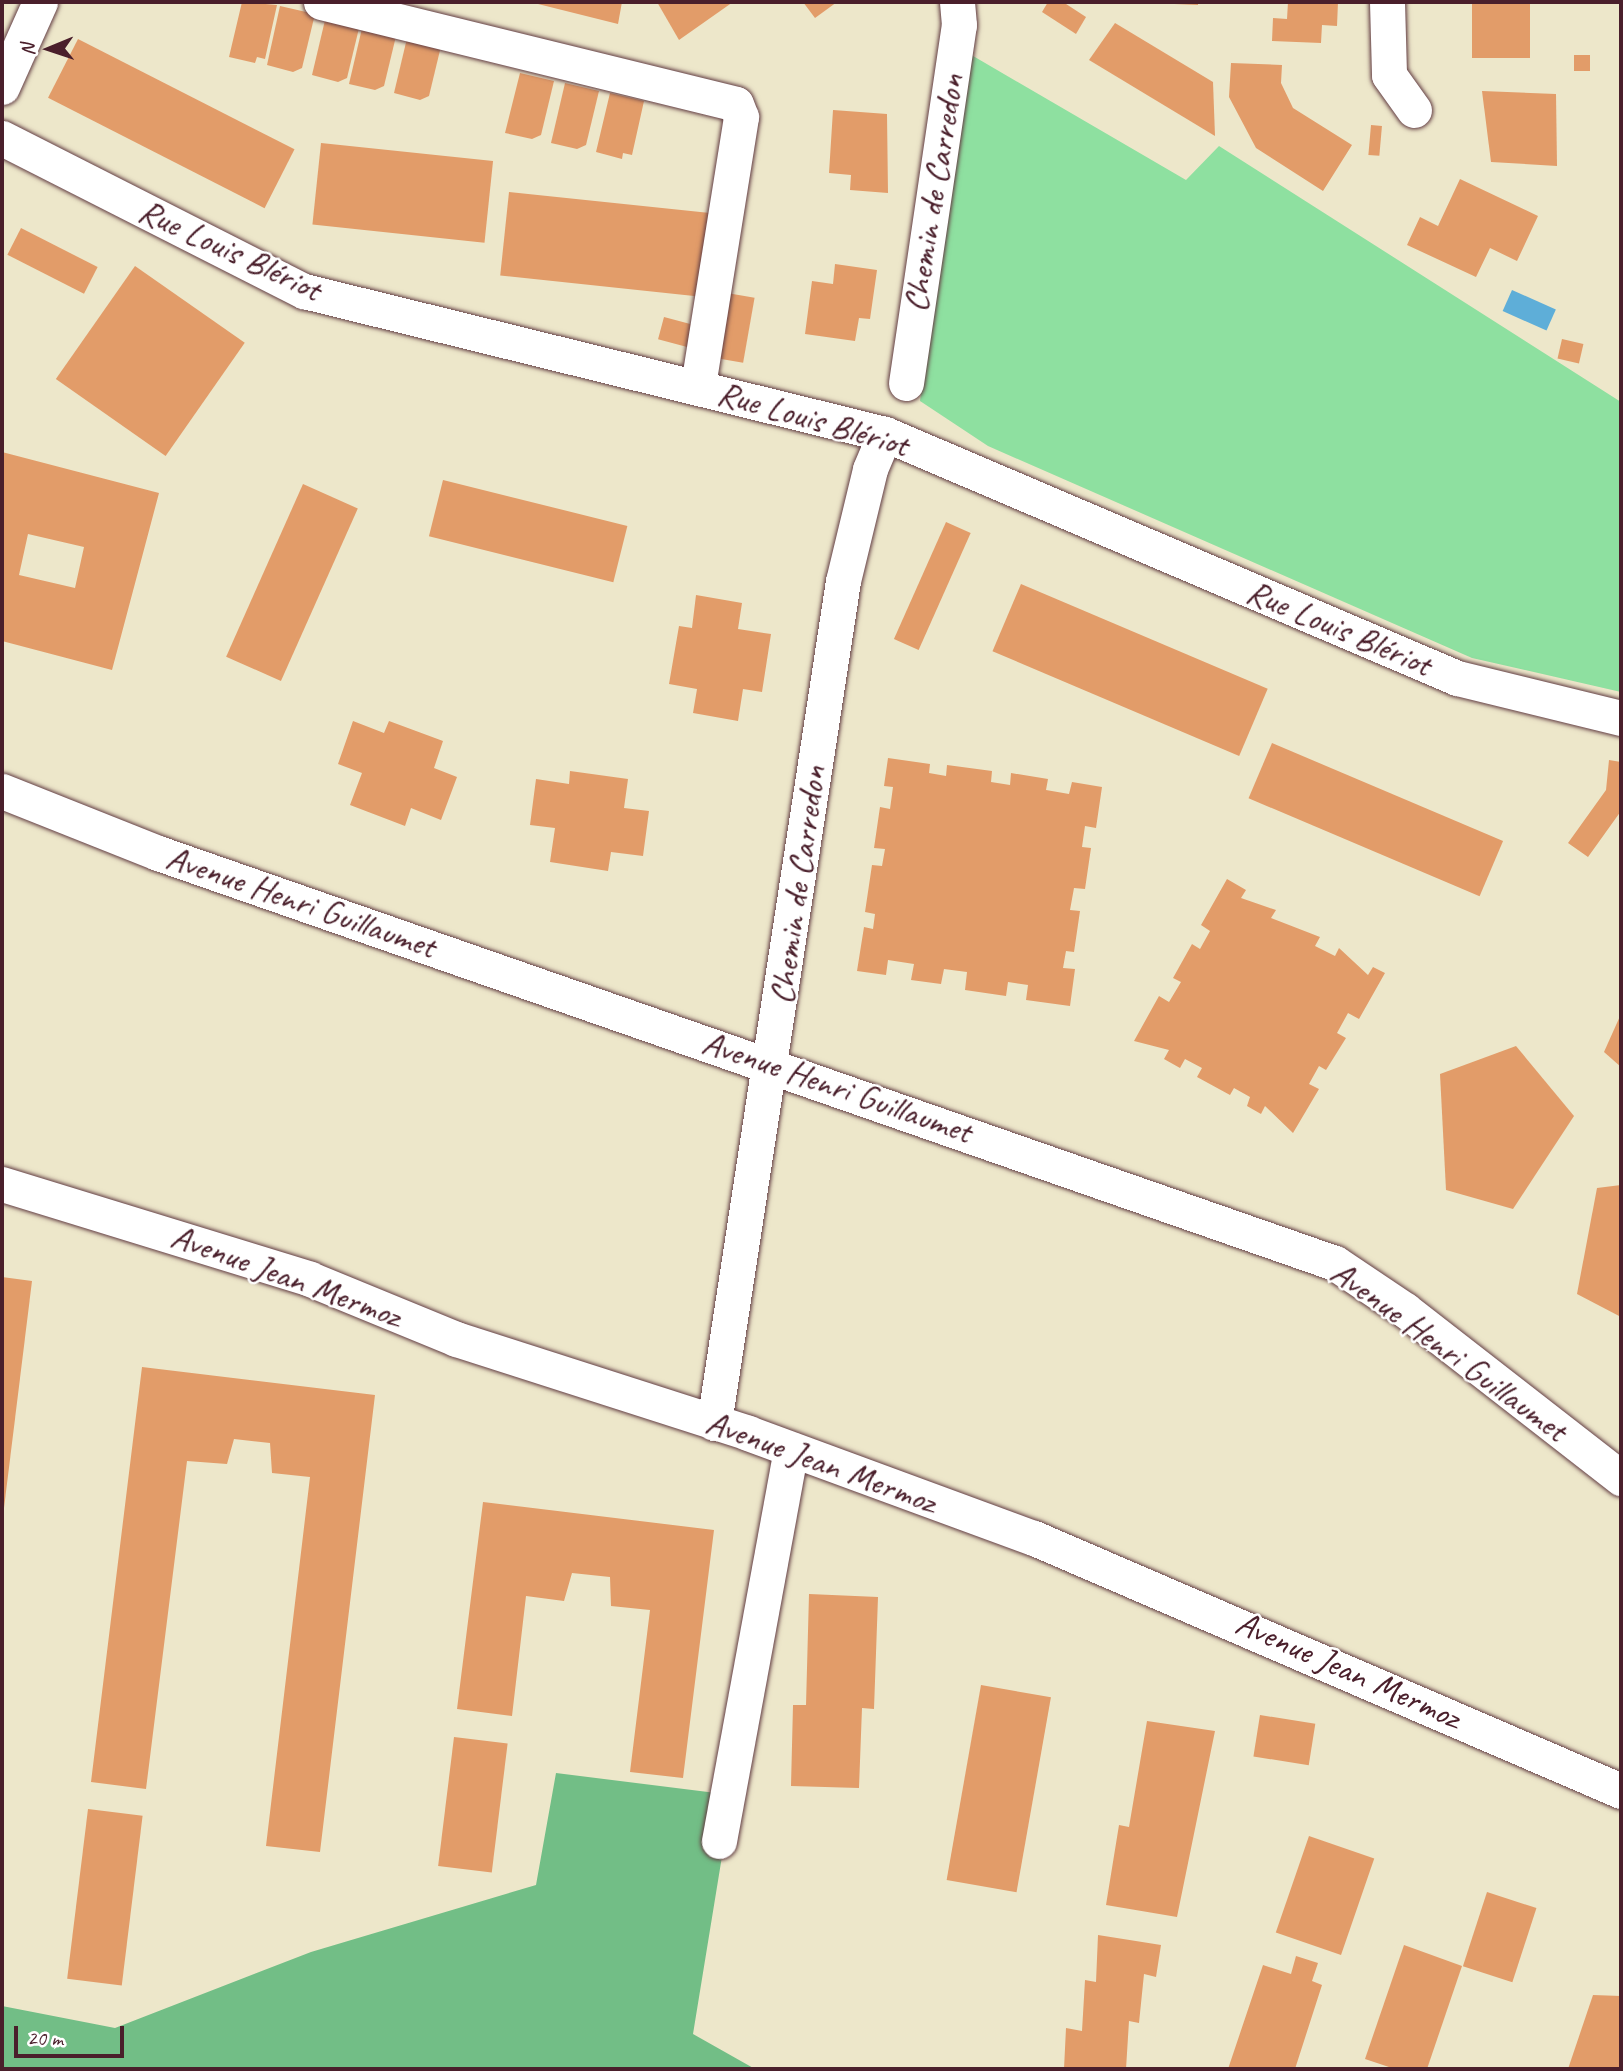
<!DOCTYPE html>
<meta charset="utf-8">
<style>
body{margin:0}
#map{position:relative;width:1623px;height:2071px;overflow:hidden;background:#ede7ca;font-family:Caveat,sans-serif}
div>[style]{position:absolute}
.green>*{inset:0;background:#8ee0a0}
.forest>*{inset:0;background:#72be86}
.water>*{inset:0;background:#5eaed8;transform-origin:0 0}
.building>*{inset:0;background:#e29c69;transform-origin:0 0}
.roads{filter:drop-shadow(0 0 2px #623d43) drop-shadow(0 0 2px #623d43)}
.minor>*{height:35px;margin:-17.5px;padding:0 17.5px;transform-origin:17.5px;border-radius:17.5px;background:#fff}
span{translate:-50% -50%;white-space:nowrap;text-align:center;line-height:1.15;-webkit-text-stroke:5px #fff;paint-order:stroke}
.street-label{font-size:35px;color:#4a1f2b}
.frame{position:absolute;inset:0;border:4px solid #4a1f2b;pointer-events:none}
.north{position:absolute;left:14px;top:14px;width:70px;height:70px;-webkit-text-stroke:5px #fff;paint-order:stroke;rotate:268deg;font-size:19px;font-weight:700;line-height:28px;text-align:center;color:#4a1f2b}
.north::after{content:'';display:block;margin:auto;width:24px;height:32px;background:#4a1f2b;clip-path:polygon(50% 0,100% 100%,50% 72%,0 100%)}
.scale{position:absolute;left:14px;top:2026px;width:110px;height:32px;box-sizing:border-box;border:4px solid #4a1f2b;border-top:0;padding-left:9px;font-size:21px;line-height:24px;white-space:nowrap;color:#4a1f2b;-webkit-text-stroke:5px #fff;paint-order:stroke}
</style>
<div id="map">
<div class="green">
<i style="clip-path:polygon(968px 53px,1186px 180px,1219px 146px,1621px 402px,1621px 692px,1472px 658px,988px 446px,920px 401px)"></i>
</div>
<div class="forest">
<i style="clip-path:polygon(556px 1773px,732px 1795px,693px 2034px,755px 2069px,2px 2069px,2px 2006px,115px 2028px,311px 1952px,536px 1885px)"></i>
</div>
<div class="water">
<i style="left:1512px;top:290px;width:48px;height:23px;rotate:24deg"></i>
</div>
<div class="building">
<i style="clip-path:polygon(242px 2px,277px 5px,265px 59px,257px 57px,255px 63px,229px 57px)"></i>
<i style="clip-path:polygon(530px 2px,622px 2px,618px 24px)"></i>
<i style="clip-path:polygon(657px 2px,733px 2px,679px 40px)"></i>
<i style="clip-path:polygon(803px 2px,837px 2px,815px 18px)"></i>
<i style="clip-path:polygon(1048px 2px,1063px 2px,1086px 17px,1076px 34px,1042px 12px)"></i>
<i style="clip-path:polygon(1127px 2px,1198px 2px,1198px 5px)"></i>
<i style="clip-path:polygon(1288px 2px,1338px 2px,1337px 26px,1322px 25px,1321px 43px,1272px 41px,1273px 18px,1287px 19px)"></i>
<i style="left:1472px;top:2px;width:58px;height:56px"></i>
<i style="clip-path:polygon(280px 6px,315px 14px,302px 68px,293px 72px,267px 65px)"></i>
<i style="clip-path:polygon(326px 16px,360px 24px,347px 78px,338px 82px,312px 75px)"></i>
<i style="clip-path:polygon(1115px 23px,1213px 82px,1215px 136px,1089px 60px)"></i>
<i style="clip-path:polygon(363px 24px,397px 32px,384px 86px,375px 90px,349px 84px)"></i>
<i style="clip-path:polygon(408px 34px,442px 42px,429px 96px,420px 100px,394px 93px)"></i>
<i style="left:78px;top:39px;width:243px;height:66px;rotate:27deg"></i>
<i style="left:1574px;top:55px;width:16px;height:16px"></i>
<i style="clip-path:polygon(1231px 63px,1282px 65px,1281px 83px,1293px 108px,1352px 145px,1323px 191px,1256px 148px,1229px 97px)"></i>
<i style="clip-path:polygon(520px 73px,554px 81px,541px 135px,532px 139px,505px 133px)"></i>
<i style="clip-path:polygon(565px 83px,599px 91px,586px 145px,577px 149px,551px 143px)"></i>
<i style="clip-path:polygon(1482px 91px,1556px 94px,1557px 166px,1491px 162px)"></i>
<i style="clip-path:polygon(610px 93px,644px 101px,632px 155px,623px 153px,622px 159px,596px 152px)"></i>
<i style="clip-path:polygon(833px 110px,887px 114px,888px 193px,850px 190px,851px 175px,829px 173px)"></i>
<i style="left:1371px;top:125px;width:11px;height:30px;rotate:5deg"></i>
<i style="left:321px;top:143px;width:173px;height:82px;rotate:6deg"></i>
<i style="clip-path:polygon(1460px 179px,1538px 216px,1517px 261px,1490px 248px,1476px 277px,1407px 245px,1420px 217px,1438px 226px)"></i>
<i style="left:509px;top:192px;width:202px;height:84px;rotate:6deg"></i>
<i style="left:21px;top:228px;width:86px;height:30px;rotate:27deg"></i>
<i style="clip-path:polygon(835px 264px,877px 270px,870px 319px,859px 318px,855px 341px,805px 334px,812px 281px,833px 284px)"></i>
<i style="left:135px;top:266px;width:134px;height:138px;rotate:35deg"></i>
<i style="left:727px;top:293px;width:28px;height:66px;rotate:10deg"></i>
<i style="left:664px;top:317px;width:34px;height:23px;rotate:15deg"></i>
<i style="left:1562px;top:339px;width:22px;height:20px;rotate:13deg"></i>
<i style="clip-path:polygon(evenodd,2px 452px,159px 493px,112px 670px,2px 641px,2px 452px,28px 534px,84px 547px,75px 588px,19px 575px,28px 534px)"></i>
<i style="left:443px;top:480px;width:190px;height:58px;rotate:14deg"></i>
<i style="left:303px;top:484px;width:60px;height:189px;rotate:24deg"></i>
<i style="left:946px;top:522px;width:27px;height:128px;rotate:24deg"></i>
<i style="left:1021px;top:584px;width:268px;height:73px;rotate:23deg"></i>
<i style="clip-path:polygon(696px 595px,742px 603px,738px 629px,771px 634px,762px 692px,743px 689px,738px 721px,693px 713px,697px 689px,669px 684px,679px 626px,692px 628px)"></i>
<i style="clip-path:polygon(353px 721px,384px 733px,389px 721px,443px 741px,434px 768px,457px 777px,441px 820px,411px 808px,405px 826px,350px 805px,362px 773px,338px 764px)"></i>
<i style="left:1272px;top:743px;width:251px;height:60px;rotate:23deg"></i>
<i style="clip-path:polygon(888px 758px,930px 764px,929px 773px,946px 776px,947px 765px,992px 771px,991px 782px,1010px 785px,1011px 773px,1048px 779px,1046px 790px,1069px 794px,1072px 782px,1102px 787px,1096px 828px,1085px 826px,1082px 847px,1091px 848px,1085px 889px,1074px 888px,1070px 910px,1080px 911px,1074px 952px,1066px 951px,1063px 968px,1075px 969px,1070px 1006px,1026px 1000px,1028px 985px,1008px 982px,1006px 996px,965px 990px,967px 972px,944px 969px,941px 984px,911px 980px,914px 964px,888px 960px,886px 975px,857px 971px,864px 927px,873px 929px,875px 914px,865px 912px,872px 865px,882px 866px,885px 849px,874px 848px,880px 807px,890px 809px,893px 787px,884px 786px)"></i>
<i style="clip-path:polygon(1609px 760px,1621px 762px,1621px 811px,1588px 857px,1568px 843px,1606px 790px)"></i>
<i style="clip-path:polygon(570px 771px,628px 779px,624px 808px,649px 811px,643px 856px,611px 852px,608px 871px,550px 862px,555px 828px,530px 825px,536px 779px,569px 784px)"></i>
<i style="clip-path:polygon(1227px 879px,1246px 890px,1241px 898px,1276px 910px,1271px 918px,1320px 937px,1315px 946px,1335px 956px,1339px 948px,1368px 975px,1373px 967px,1385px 973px,1359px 1019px,1348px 1013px,1337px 1033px,1346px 1038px,1326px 1070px,1319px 1066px,1309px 1084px,1319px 1089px,1293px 1133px,1265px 1106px,1261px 1114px,1247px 1106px,1250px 1097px,1234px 1088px,1230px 1095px,1197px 1077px,1202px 1068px,1185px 1059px,1180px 1068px,1164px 1059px,1169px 1050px,1134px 1041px,1159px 996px,1169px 1002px,1181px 982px,1173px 978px,1192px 944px,1200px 949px,1210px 931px,1201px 925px)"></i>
<i style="clip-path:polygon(1621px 1014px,1621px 1067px,1604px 1052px)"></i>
<i style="clip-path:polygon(1516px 1046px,1574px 1116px,1513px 1209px,1446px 1190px,1440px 1074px)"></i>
<i style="clip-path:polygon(1621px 1185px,1621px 1317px,1577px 1294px,1597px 1188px)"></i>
<i style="clip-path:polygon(2px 1277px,32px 1281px,3px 1516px,2px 1516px)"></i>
<i style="clip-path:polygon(142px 1367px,375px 1395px,320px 1852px,266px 1846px,310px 1477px,272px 1473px,270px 1443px,234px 1439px,227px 1464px,187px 1461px,146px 1789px,91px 1782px)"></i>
<i style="clip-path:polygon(483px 1502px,714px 1530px,683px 1778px,630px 1772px,650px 1610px,611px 1606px,610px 1577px,572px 1573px,564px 1601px,526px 1596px,512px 1716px,457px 1709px)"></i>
<i style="clip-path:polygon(809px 1594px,878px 1597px,874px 1709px,862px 1708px,859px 1788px,791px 1786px,793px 1705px,806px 1705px)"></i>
<i style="left:981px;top:1685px;width:71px;height:198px;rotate:10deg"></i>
<i style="left:1260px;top:1715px;width:56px;height:42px;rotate:9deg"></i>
<i style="clip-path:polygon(1147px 1721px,1215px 1731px,1177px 1917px,1106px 1905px,1119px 1825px,1129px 1827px)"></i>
<i style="left:454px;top:1737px;width:54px;height:130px;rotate:7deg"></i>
<i style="left:88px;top:1809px;width:55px;height:171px;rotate:7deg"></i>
<i style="left:1309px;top:1836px;width:69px;height:102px;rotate:19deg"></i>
<i style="left:1487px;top:1892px;width:52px;height:78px;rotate:18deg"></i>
<i style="clip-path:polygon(1098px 1935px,1161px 1945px,1156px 1977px,1144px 1974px,1139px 2023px,1129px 2021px,1126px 2069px,1064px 2069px,1066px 2028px,1082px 2031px,1085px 1980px,1096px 1982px)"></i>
<i style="clip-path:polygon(1404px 1945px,1462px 1966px,1427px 2069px,1395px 2069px,1365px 2059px)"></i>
<i style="clip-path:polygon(1296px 1956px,1318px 1963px,1312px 1981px,1322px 1985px,1295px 2069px,1228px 2069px,1263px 1965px,1291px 1974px)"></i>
<i style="clip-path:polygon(1593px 1995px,1621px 1996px,1621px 2069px,1568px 2069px)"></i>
</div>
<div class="roads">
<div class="minor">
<i style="left:321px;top:2px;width:427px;rotate:13.8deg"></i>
<i style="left:736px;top:104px;width:14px;rotate:69deg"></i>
<i style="left:741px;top:117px;width:272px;rotate:99.1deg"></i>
<i style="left:1387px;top:2px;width:73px;rotate:88.4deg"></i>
<i style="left:1389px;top:75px;width:43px;rotate:54.5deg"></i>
<i style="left:2px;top:87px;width:93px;rotate:-65.9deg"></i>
<i style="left:2px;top:138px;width:339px;rotate:26.9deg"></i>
<i style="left:304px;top:291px;width:598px;rotate:13.83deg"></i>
<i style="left:885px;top:434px;width:622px;rotate:23.1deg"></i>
<i style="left:1457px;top:678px;width:169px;rotate:13.7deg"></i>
<i style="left:906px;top:383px;width:362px;rotate:-81.6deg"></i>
<i style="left:959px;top:25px;width:23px;rotate:-95deg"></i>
<i style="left:2px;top:791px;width:168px;rotate:21.7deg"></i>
<i style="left:158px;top:853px;width:1246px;rotate:19.21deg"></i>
<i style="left:1335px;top:1263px;width:84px;rotate:33.9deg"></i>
<i style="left:1405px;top:1310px;width:274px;rotate:37.9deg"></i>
<i style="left:2px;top:1184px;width:322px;rotate:17.1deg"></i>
<i style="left:310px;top:1279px;width:158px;rotate:22.3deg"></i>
<i style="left:456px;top:1339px;width:307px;rotate:17.8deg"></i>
<i style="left:748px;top:1433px;width:305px;rotate:20.2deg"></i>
<i style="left:1034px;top:1538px;width:639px;rotate:23.32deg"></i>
<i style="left:714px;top:1423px;width:852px;rotate:-81.29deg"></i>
<i style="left:843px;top:581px;width:115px;rotate:-76.4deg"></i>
<i style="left:870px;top:469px;width:38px;rotate:-67deg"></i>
<i style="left:719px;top:1841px;width:398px;rotate:-79.6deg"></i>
</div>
</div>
<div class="street-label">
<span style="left:934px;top:193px;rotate:-81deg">Chemin de Carredon</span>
<span style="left:230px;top:250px;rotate:25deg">Rue Louis Blériot</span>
<span style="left:813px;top:419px;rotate:16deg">Rue Louis Blériot</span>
<span style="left:1339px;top:628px;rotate:23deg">Rue Louis Blériot</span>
<span style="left:798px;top:885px;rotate:-82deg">Chemin de Carredon</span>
<span style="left:301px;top:902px;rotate:19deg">Avenue Henri Guillaumet</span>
<span style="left:837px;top:1087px;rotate:19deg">Avenue Henri Guillaumet</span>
<span style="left:286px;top:1276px;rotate:20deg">Avenue Jean Mermoz</span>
<span style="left:1449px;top:1351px;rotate:36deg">Avenue Henri Guillaumet</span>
<span style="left:821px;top:1462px;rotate:20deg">Avenue Jean Mermoz</span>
<span style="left:1348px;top:1670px;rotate:24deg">Avenue Jean Mermoz</span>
</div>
<div class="frame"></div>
<div class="north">N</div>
<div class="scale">20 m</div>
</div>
